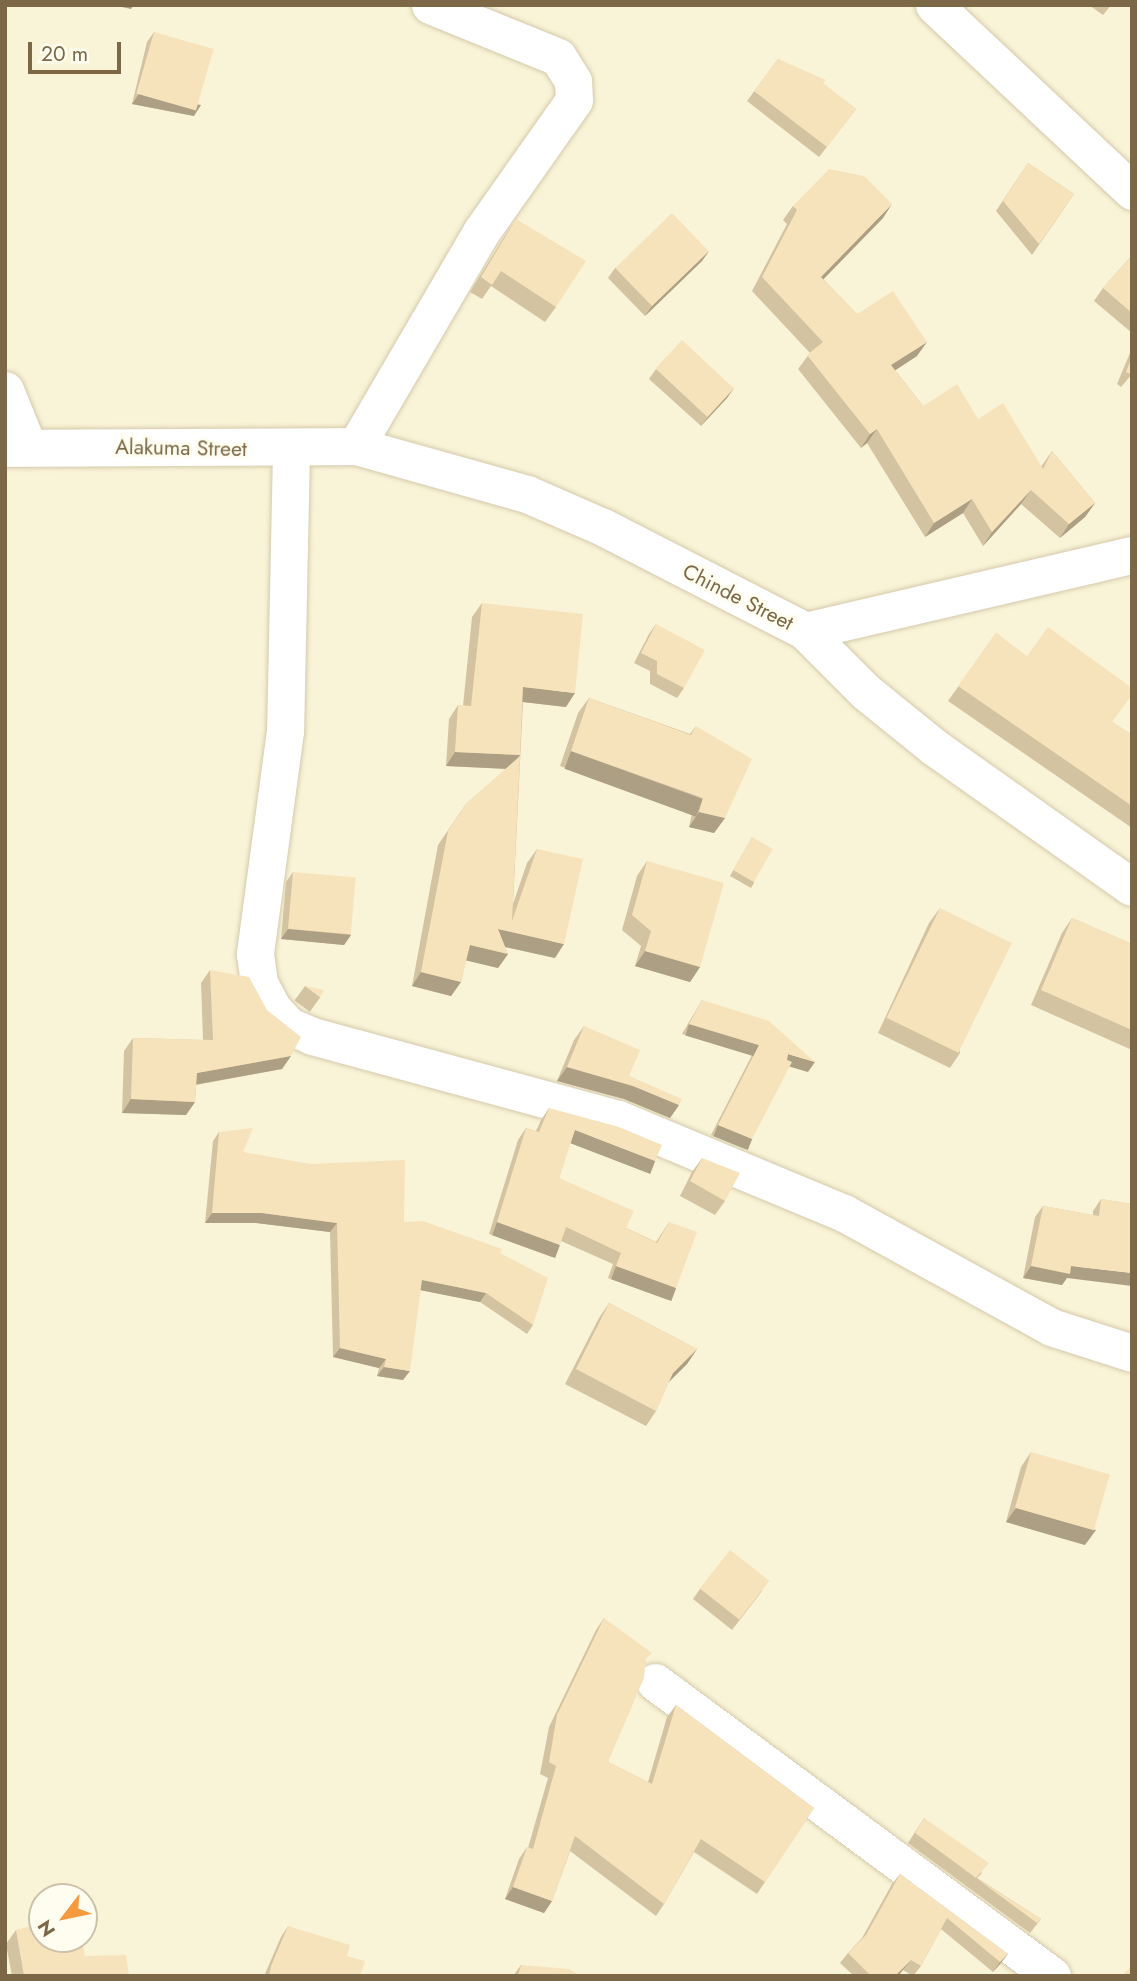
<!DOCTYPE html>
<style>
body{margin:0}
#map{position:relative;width:1137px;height:1981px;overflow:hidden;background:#fffce7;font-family:Jost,sans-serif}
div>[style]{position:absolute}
.residential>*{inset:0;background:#f9f4d7}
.roads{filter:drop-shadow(0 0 2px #d5c9ad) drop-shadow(0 0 2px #d5c9ad)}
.minor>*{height:37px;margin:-18.5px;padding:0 18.5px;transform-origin:18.5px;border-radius:18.5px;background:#fff}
.wall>*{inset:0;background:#d4c3a1;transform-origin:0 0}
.shaded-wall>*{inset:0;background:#ad9f83;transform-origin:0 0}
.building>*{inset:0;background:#f7e3bb;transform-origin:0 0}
span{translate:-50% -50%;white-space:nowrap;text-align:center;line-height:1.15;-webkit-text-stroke:6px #fffdef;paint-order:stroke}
.street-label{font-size:21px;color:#7c6847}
.frame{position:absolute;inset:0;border:7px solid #7c6847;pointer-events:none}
.north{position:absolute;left:28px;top:1883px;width:70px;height:70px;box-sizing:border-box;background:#fffdef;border:2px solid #cbc1ac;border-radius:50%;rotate:238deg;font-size:19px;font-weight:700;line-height:28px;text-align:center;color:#7c6847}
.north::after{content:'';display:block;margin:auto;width:24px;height:32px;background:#f59a3f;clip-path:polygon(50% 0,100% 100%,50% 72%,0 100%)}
.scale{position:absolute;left:28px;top:42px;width:93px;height:32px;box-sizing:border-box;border:4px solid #7c6847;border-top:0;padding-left:9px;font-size:21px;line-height:24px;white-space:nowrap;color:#7c6847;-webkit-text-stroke:5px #fffdef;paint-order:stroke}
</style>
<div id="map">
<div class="residential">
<i style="clip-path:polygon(evenodd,5px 5px,1132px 5px,1132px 1976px,5px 1976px,5px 5px,42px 1897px,84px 1897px,84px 1939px,42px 1939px,42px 1897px)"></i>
</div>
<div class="roads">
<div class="minor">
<i style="left:934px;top:5px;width:272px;rotate:43.2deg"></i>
<i style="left:5px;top:390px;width:61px;rotate:68deg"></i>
<i style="left:356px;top:446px;width:248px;rotate:-59.7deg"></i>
<i style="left:481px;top:232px;width:161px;rotate:-54.8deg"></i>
<i style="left:574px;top:100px;width:19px;rotate:-93deg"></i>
<i style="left:573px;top:81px;width:28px;rotate:-122deg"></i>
<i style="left:558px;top:57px;width:138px;rotate:-157.9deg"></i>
<i style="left:5px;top:448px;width:351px;rotate:-0.3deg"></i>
<i style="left:356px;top:446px;width:178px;rotate:15.7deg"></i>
<i style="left:527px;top:494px;width:83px;rotate:23.5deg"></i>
<i style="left:603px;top:527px;width:227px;rotate:27.2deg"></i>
<i style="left:805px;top:631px;width:336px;rotate:-13.1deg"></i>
<i style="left:291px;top:450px;width:281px;rotate:91.2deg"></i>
<i style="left:285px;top:731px;width:225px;rotate:97.7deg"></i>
<i style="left:255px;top:954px;width:29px;rotate:82deg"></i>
<i style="left:259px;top:983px;width:30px;rotate:62deg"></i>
<i style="left:273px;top:1009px;width:23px;rotate:47deg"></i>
<i style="left:289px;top:1026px;width:25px;rotate:23deg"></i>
<i style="left:312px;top:1036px;width:317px;rotate:15.2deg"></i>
<i style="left:618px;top:1119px;width:245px;rotate:22.6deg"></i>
<i style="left:844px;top:1213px;width:236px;rotate:28.8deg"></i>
<i style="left:1051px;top:1327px;width:85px;rotate:17.8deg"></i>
<i style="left:805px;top:631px;width:86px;rotate:45deg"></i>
<i style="left:866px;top:692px;width:87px;rotate:39deg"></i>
<i style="left:934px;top:747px;width:242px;rotate:35.3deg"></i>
<i style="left:655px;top:1682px;width:494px;rotate:36.5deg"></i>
</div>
</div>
<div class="wall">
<i style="clip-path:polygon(1089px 5px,1111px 5px,1103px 15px)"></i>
<i style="clip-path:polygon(154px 32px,194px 116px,132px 104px,147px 42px)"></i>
<i style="clip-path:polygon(778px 59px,823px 84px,856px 109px,819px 157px,747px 101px)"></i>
<i style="clip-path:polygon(1028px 163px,1074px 194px,1032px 255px,996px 211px)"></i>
<i style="clip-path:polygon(793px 206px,883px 218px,823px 279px,857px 314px,917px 356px,895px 370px,923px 406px,978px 419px,1041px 467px,1052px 451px,1095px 503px,1085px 517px,1060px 538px,1021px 504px,983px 546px,963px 513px,925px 537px,867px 443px,861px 448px,798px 369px,810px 353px,752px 291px,787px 224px,783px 220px)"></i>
<i style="clip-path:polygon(516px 219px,556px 307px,545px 322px,491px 286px,482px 299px,470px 292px,506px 234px)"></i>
<i style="clip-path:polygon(709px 251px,702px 261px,645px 316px,608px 278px,615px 268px)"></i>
<i style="clip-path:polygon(1132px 255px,1132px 333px,1094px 301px,1103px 288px)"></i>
<i style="clip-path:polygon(1132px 348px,1132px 374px,1121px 387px,1117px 384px)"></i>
<i style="clip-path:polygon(656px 369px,734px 388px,727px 398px,701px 426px,649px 379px)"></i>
<i style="clip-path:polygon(482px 603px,566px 707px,523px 702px,513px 904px,527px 863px,537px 849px,555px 958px,505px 947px,508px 954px,498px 968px,466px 960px,461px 982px,451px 996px,412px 986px,438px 845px,466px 804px,506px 769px,446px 766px,449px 719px,458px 705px,463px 706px,472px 617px)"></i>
<i style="clip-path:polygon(656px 624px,684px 688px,677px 698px,650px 684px,650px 671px,634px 663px,649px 634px)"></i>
<i style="clip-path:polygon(996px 633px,1112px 722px,1132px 735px,1132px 828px,948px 701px)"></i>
<i style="clip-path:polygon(589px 698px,690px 734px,696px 726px,725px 818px,714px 833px,689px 827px,692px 813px,560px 766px,578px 713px)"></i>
<i style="clip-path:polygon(752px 837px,754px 883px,751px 888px,730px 876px)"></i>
<i style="clip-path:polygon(647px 861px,700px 967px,690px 982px,635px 966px,641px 946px,622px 930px,637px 876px)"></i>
<i style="clip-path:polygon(293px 872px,351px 935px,344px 945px,281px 939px,286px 882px)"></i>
<i style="clip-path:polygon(940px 908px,960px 1053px,950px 1068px,878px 1033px,929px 923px)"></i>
<i style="clip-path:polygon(1072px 918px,1132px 944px,1132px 1050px,1031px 1005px,1062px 933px)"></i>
<i style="clip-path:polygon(210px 970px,291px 1056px,282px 1069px,196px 1085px,195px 1102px,186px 1115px,122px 1113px,124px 1051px,133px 1038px,203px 1040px,201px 983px)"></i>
<i style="left:305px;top:986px;width:19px;height:18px;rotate:36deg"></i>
<i style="clip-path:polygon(702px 1000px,808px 1072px,789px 1066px,745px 1149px,711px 1135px,752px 1055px,682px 1034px)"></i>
<i style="clip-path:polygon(584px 1026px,629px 1076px,679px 1105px,670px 1118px,624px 1099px,557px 1081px,574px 1040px)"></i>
<i style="clip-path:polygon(549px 1108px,647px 1172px,570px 1143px,559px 1178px,626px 1228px,656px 1242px,669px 1222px,676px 1288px,668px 1300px,608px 1278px,613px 1264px,561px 1241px,552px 1257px,489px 1234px,518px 1140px,526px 1128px,536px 1131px,541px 1120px)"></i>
<i style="clip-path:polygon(219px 1132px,243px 1152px,404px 1222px,500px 1253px,533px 1325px,527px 1334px,480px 1302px,420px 1290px,403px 1380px,377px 1376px,379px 1368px,333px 1357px,330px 1232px,256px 1223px,205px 1223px,213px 1141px)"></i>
<i style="clip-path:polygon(702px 1158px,725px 1201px,715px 1215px,680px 1196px,692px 1172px)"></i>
<i style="clip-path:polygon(1101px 1199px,1132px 1204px,1067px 1278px,1062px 1285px,1023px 1278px,1035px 1217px,1043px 1206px,1093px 1215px,1093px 1211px)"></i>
<i style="clip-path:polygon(609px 1303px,697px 1349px,687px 1364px,669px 1381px,656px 1411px,646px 1426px,565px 1384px,599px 1318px)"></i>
<i style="clip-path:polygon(1031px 1452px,1085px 1545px,1006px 1522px,1021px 1467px)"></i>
<i style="clip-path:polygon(700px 1589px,762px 1591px,732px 1630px,693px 1599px)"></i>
<i style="clip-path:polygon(604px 1618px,646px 1662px,608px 1762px,648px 1782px,667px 1717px,676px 1705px,814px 1808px,757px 1894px,694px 1852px,664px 1904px,656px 1916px,570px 1851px,552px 1901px,544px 1913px,505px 1899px,519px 1859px,527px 1847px,528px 1848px,548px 1778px,540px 1774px,549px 1727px,596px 1630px)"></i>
<i style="clip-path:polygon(924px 1818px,982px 1873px,977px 1878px,1041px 1919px,1030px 1933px,908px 1843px)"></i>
<i style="clip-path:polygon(900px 1874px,1008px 1954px,1000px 1964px,993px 1972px,941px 1929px,921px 1966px,913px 1976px,903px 1970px,898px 1976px,854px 1976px,840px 1963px,848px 1953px,862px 1938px,892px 1884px)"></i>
<i style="clip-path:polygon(288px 1926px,347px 1956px,360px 1976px,264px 1976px,281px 1937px)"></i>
<i style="clip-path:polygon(16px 1930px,85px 1956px,129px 1976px,12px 1976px,6px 1944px)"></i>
<i style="clip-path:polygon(521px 1965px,581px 1976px,513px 1976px)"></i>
</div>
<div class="shaded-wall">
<i style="clip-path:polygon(113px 5px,134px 5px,131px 9px)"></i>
<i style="clip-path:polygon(139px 94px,201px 105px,194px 116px,132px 104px)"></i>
<i style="clip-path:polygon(892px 204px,883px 218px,812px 291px,821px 277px)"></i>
<i style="clip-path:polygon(709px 251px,702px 261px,645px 316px,652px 306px)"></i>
<i style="clip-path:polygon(927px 342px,917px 356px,882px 379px,891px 365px)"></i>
<i style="clip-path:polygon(734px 388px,727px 398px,701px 426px,709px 416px)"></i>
<i style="clip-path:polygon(877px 429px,867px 443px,861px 448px,870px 434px)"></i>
<i style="clip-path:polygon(1031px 490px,1021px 504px,983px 546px,992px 532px)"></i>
<i style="clip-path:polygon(972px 499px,963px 513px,925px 537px,934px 523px)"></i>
<i style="clip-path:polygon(1095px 503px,1085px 517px,1060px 538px,1069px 524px)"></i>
<i style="clip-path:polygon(523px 687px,575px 693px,566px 707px,514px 701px)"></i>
<i style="left:571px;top:751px;width:140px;height:19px;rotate:20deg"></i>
<i style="clip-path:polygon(455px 752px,520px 755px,511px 769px,446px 766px)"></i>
<i style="clip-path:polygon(699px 812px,725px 818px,714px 833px,689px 827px)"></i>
<i style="clip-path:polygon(288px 929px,351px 935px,344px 945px,281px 939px)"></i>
<i style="clip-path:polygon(498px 929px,564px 944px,555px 958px,488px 943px)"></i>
<i style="clip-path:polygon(470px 945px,508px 954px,498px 968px,460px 959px)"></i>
<i style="clip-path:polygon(645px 951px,700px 967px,690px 982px,635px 966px)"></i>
<i style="clip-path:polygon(421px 972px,461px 982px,451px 996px,412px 986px)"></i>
<i style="left:689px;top:1024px;width:73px;height:12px;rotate:17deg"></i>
<i style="clip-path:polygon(788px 1054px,815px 1062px,808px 1072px,781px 1064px)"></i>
<i style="clip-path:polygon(291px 1056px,282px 1069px,187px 1086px,197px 1073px)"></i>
<i style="clip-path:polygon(567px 1067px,633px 1086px,679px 1105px,670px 1118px,624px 1099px,557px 1081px)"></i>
<i style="clip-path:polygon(131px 1099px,195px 1102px,186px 1115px,122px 1113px)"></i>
<i style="left:718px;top:1125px;width:37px;height:12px;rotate:22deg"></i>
<i style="left:575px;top:1130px;width:86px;height:14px;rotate:21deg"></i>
<i style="clip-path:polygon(212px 1213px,262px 1213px,337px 1223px,330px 1232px,256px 1223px,205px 1223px)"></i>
<i style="left:497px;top:1222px;width:67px;height:14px;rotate:20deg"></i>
<i style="left:616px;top:1266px;width:64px;height:14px;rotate:20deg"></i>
<i style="clip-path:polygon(1031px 1266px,1071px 1266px,1132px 1273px,1132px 1286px,1067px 1278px,1062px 1285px,1023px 1278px)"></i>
<i style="clip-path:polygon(422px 1280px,486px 1293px,480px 1302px,415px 1289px)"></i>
<i style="clip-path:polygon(340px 1348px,386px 1359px,379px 1368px,333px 1357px)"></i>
<i style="clip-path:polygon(697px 1349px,687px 1364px,663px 1388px,673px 1373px)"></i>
<i style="clip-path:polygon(384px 1367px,410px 1371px,403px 1380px,377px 1376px)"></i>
<i style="clip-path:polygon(1016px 1508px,1096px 1530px,1085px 1545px,1006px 1522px)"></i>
<i style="clip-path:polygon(513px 1887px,552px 1901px,544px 1913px,505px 1899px)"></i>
<i style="clip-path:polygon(1008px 1954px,1000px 1964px,993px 1972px,1000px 1962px)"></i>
<i style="clip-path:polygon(911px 1960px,898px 1976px,895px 1976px)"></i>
</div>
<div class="building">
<i style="left:154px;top:32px;width:62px;height:64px;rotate:16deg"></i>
<i style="clip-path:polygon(778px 59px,826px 80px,823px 83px,856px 109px,827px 147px,754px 91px)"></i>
<i style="clip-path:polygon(1028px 163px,1074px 194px,1039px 244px,1003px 201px)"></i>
<i style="clip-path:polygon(829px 169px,864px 176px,892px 204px,821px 277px,857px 314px,893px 291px,927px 342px,891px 365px,923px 406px,957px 384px,978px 419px,1003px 403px,1043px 469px,1052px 451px,1095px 503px,1069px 524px,1031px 490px,992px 532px,972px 499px,934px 523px,877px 429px,870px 434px,807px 355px,823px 342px,762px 277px,797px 210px,793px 206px)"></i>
<i style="left:672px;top:213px;width:53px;height:79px;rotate:46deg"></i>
<i style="clip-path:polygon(516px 219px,586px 261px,556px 307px,501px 271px,492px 285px,481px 277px)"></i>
<i style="clip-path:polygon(1132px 255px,1132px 313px,1103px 288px)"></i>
<i style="left:682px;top:340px;width:71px;height:39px;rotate:43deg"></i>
<i style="clip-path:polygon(1132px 357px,1132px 372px,1130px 374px,1126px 372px)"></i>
<i style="clip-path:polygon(482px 603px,583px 614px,575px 693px,523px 687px,520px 755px,455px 752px,458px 705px,471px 706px)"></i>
<i style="clip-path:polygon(656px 624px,705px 650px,684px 688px,657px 674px,657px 661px,641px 653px)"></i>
<i style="clip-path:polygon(1048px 627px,1132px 688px,1132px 695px,1112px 722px,1132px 735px,1132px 806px,958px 686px,996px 633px,1027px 656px)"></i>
<i style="clip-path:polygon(589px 698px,691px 735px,696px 726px,752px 759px,725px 818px,699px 812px,703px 798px,571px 751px)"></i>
<i style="clip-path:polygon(520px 756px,512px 921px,537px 849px,583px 859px,564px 944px,498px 929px,508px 954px,470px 945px,461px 982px,421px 972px,448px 831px,466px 804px)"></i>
<i style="left:752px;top:837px;width:24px;height:38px;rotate:30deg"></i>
<i style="clip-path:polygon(647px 861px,724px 883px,700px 967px,645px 951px,651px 931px,632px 915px)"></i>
<i style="left:293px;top:872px;width:63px;height:57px;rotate:5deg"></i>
<i style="left:940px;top:908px;width:80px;height:122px;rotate:26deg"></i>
<i style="clip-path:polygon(1072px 918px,1132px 944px,1132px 1030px,1041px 990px)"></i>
<i style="clip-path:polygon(210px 970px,249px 977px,267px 1010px,301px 1037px,291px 1056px,197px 1073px,195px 1102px,131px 1099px,133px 1038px,213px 1040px)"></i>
<i style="clip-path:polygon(305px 986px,324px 990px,320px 997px)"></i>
<i style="clip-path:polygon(702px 1000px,769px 1021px,815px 1062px,788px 1054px,787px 1060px,792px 1062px,752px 1139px,718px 1125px,759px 1045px,689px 1024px)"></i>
<i style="clip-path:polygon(584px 1026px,640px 1050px,629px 1076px,682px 1099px,679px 1105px,633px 1086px,567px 1067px)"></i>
<i style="clip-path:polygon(549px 1108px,619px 1127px,662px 1145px,655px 1161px,575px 1130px,559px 1178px,634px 1211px,626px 1228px,657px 1243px,669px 1222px,697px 1232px,676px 1288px,616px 1266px,621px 1253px,566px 1227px,560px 1245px,497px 1222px,526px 1128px,539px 1132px)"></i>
<i style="clip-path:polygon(253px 1128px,243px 1152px,311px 1164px,405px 1160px,404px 1222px,423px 1221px,502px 1249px,500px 1253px,548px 1278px,533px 1325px,486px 1293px,422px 1280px,410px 1371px,384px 1367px,386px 1359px,340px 1348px,337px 1223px,262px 1213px,212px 1213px,219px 1132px)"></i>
<i style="clip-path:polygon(702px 1158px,740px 1173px,725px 1201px,690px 1181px)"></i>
<i style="clip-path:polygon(1101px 1199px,1132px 1204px,1132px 1273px,1071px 1266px,1070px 1274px,1031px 1266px,1043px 1206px,1099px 1216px)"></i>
<i style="clip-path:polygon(609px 1303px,697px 1349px,673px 1373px,656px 1411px,576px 1369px)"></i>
<i style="left:1031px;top:1452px;width:82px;height:58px;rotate:16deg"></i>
<i style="left:730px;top:1550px;width:50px;height:49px;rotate:38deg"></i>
<i style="clip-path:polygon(604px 1618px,652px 1653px,646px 1658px,644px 1678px,608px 1762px,652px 1784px,676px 1705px,814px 1808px,765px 1882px,701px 1839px,664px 1904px,575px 1836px,552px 1901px,513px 1887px,527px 1847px,533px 1849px,556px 1766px,549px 1762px,557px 1715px)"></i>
<i style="clip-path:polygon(924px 1818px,989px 1863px,976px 1878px,1041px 1919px,1037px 1923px,915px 1833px)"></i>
<i style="clip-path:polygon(900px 1874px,1008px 1954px,1000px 1962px,947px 1918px,921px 1966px,911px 1960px,895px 1976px,871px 1976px,848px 1953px,866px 1935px)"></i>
<i style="clip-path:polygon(42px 1923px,42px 1939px,82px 1939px,85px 1956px,126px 1955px,129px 1976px,24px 1976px,16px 1930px)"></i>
<i style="clip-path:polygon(288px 1926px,350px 1945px,347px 1956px,365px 1961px,360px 1976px,269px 1976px,271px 1966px)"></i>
<i style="clip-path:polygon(521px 1965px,569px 1969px,581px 1976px,518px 1976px)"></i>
<i style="clip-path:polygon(1132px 1966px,1132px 1976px,1121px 1976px)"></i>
</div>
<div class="street-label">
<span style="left:181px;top:448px;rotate:1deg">Alakuma Street</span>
<span style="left:738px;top:597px;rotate:27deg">Chinde Street</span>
</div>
<div class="frame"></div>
<div class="north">N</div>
<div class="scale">20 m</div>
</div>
